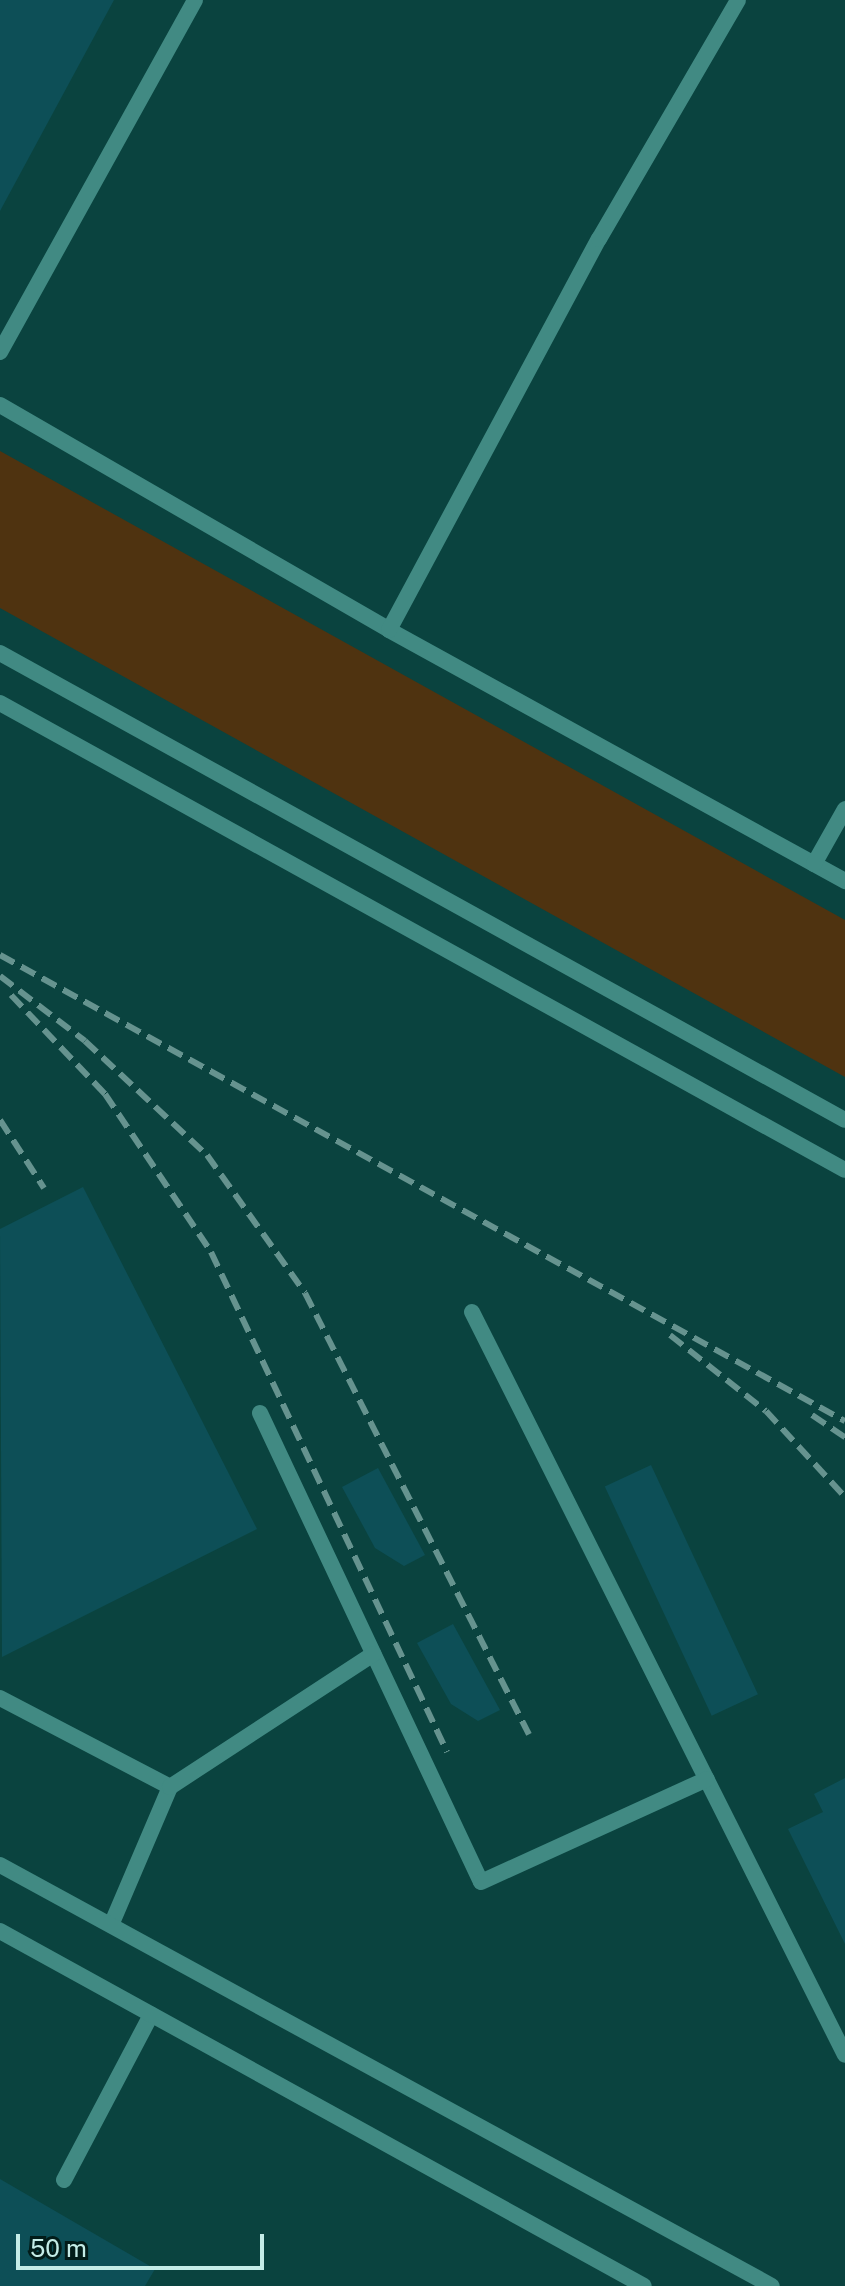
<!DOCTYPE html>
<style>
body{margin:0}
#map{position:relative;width:845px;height:2286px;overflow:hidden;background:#053733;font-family:"Public Sans",sans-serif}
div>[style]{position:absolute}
.built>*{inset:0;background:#0a433f;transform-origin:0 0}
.green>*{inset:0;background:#4f3310}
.building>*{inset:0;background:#0d4f57;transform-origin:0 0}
.lane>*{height:16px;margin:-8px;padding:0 8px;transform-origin:8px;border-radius:8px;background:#418a83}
.street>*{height:16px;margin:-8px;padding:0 8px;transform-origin:8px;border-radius:8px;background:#418a83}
.rail>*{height:6px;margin-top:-3px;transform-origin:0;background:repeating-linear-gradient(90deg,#66938f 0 16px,transparent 0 24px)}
span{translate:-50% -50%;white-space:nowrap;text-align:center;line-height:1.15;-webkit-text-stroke:8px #021c19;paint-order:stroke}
.scale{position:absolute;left:16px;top:2234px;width:248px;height:36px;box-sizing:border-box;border:4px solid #c4ece7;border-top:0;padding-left:10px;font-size:24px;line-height:28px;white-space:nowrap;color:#c4ece7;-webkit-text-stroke:6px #021c19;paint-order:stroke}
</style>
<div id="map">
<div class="built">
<i style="left:0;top:0;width:845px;height:2286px"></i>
</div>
<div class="green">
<i style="clip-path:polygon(0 451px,845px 920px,845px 1077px,0 608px)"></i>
</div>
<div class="building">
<i style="clip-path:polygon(0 0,114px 0,0 211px)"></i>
<i style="clip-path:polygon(83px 1187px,257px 1529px,2px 1657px,0 1229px)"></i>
<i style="left:651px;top:1465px;width:253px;height:51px;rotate:65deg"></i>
<i style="clip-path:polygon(378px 1468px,425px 1555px,404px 1566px,375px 1548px,342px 1487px)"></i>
<i style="clip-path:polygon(453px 1624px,500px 1710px,478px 1721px,451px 1704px,417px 1643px)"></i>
<i style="clip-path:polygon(845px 1778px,845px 1944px,788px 1829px,823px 1812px,814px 1794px)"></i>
<i style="clip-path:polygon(0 2179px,155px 2269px,145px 2286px,0 2286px)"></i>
</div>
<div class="lane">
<i style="left:0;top:352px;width:402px;rotate:-61deg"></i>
<i style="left:0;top:405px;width:449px;rotate:30deg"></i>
<i style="left:389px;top:630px;width:521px;rotate:28.83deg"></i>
<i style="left:389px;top:630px;width:444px;rotate:-61.8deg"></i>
<i style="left:599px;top:239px;width:276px;rotate:-59.8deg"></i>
<i style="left:814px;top:864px;width:63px;rotate:-60.6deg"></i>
<i style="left:472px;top:1312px;width:831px;rotate:63.34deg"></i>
<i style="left:260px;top:1413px;width:518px;rotate:64.77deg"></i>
<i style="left:481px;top:1882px;width:248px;rotate:-24.5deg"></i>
<i style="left:0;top:1698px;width:192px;rotate:27.6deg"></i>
<i style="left:170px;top:1787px;width:150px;rotate:113.1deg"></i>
<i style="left:170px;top:1787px;width:243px;rotate:-33.2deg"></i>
<i style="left:64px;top:2180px;width:187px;rotate:-62.2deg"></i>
</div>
<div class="street">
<i style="left:0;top:653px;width:965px;rotate:28.93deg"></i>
<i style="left:0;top:703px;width:965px;rotate:28.93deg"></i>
<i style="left:0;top:1865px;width:879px;rotate:28.61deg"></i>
<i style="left:0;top:1931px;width:735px;rotate:28.87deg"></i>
</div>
<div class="rail">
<i style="left:0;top:955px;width:965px;rotate:28.88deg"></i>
<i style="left:0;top:976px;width:107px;rotate:37.4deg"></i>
<i style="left:85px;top:1041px;width:167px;rotate:43.1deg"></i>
<i style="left:207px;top:1155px;width:169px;rotate:54.6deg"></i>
<i style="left:305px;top:1293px;width:495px;rotate:63.1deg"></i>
<i style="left:11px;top:995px;width:137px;rotate:46.5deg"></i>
<i style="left:105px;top:1094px;width:190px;rotate:56.1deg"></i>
<i style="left:211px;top:1252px;width:553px;rotate:64.73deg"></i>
<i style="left:0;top:1120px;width:81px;rotate:57.1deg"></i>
<i style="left:670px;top:1335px;width:122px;rotate:38.4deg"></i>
<i style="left:766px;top:1411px;width:117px;rotate:47.4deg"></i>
<i style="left:812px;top:1415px;width:40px;rotate:34deg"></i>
</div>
<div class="scale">50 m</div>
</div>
